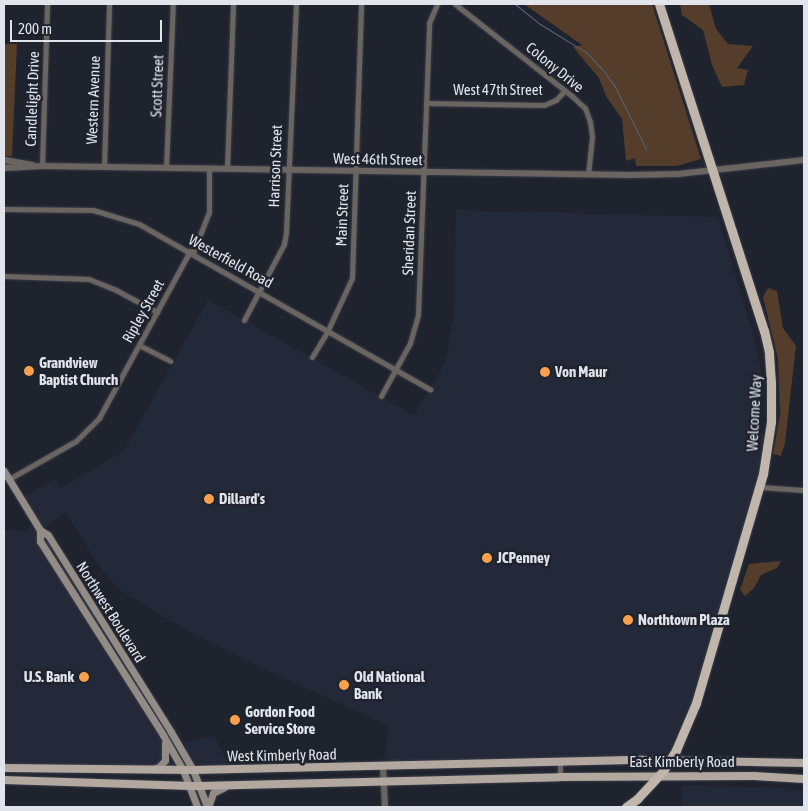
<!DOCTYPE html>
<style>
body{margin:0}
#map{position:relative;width:808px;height:811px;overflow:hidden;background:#1f232d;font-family:"Asap Condensed",sans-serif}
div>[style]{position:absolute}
.built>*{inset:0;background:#242939}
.green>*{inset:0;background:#543d2b}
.stream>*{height:1px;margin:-0.5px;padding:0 0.5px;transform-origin:0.5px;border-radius:0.5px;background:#5a6480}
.roads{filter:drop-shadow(0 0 1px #3a3e48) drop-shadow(0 0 1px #3a3e48)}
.minor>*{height:5px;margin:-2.5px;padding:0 2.5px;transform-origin:2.5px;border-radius:2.5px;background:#6a6561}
.tertiary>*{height:6px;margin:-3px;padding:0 3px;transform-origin:3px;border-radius:3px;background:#6a6561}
.secondary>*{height:7px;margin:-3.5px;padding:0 3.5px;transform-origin:3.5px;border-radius:3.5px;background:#938b85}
.primary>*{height:8px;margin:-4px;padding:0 4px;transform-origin:4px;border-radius:4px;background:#b2a8a0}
.trunk>*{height:9px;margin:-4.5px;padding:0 4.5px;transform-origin:4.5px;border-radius:4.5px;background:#c0b6ac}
.dots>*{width:14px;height:14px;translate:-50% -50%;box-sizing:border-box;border:2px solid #1f232d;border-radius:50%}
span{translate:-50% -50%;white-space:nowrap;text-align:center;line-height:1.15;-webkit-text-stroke:5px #1f232d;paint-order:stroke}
.street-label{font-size:15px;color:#e1e4eb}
.poi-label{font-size:15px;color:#e1e4eb;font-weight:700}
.left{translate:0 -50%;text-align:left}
.right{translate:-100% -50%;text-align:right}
.frame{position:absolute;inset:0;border:5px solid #e1e4eb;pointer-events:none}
.scale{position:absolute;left:10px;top:20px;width:152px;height:22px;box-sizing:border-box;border:2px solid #e1e4eb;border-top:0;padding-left:6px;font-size:15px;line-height:18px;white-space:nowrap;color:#e1e4eb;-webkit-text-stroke:4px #1f232d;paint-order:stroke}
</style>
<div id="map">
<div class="built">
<i style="clip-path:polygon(456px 210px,718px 217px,757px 348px,762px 379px,760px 426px,768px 449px,734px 576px,676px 750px,643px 760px,383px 767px,389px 726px,260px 667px,188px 631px,120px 590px,102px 570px,66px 513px,40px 529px,114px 649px,122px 669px,163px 735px,166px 750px,159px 767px,4px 768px,4px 530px,27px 531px,35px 522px,21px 498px,55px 479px,61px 488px,124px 451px,208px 300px,414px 415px,446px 361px,454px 312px)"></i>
<i style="clip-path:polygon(215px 736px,231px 770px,193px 770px,183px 742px)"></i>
<i style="clip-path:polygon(682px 786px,764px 787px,804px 791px,804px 807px,682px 807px)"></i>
</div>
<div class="green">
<i style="clip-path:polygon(524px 4px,652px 4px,701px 159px,677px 166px,636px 166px,635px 158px,626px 161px,622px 119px,606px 96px,599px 78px,573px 47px,582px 45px)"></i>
<i style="clip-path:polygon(680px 4px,709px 4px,716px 29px,728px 44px,753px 46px,737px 68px,748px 70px,744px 85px,722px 87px,712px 65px,703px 30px,682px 15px)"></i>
<i style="clip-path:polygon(4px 44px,17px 44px,12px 156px,4px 156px)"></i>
<i style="clip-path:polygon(768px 288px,777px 291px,783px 328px,796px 346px,785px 443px,781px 456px,773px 454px,780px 414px,778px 359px,763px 297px)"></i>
<i style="clip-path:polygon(781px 561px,777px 568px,761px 575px,754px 588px,745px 596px,740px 590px,749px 564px)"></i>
</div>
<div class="stream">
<i style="left:515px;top:4px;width:32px;rotate:39deg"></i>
<i style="left:540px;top:24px;width:55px;rotate:31.7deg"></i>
<i style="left:587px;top:53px;width:23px;rotate:47deg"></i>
<i style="left:603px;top:70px;width:19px;rotate:54deg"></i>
<i style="left:614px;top:85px;width:72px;rotate:63.4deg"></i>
</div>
<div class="roads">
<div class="minor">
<i style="left:455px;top:4px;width:150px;rotate:38.2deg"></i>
<i style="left:573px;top:97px;width:16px;rotate:43deg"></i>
<i style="left:585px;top:108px;width:15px;rotate:70deg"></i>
<i style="left:590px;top:122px;width:15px;rotate:82deg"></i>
<i style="left:592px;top:137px;width:37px;rotate:96deg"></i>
<i style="left:426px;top:103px;width:118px;rotate:1deg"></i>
<i style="left:544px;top:105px;width:13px;rotate:-23deg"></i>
<i style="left:556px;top:100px;width:13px;rotate:-48deg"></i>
<i style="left:42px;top:166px;width:162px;rotate:-88.2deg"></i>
<i style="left:104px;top:167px;width:163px;rotate:-88.2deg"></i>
<i style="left:166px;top:168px;width:164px;rotate:-87.6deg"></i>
<i style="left:227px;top:169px;width:165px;rotate:-87.9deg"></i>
<i style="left:4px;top:209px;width:89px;rotate:0.6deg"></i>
<i style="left:93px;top:210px;width:48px;rotate:16.9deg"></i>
<i style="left:139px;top:224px;width:335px;rotate:29.6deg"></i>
<i style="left:193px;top:253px;width:44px;rotate:-68.7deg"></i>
<i style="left:209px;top:212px;width:43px;rotate:-90deg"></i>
<i style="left:4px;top:276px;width:85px;rotate:2deg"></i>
<i style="left:89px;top:279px;width:29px;rotate:22deg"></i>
<i style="left:116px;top:290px;width:47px;rotate:28.2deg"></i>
<i style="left:244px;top:320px;width:86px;rotate:-62.2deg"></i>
<i style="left:284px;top:244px;width:11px;rotate:-80deg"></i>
<i style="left:286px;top:233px;width:229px;rotate:-87.5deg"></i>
<i style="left:139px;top:345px;width:35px;rotate:27deg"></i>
<i style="left:312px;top:357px;width:31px;rotate:-59deg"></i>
<i style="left:328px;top:330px;width:57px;rotate:-65.2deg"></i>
<i style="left:352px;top:278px;width:274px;rotate:-88.1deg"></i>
<i style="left:381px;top:396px;width:60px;rotate:-61.3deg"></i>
<i style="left:410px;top:343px;width:29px;rotate:-74deg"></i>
<i style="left:418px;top:315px;width:292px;rotate:-87.8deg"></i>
<i style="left:429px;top:23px;width:21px;rotate:-67deg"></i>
<i style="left:9px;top:479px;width:77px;rotate:-29.6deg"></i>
<i style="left:76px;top:441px;width:33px;rotate:-45deg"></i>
<i style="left:99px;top:418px;width:190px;rotate:-61.4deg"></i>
<i style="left:759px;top:487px;width:45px;rotate:3.8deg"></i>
<i style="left:560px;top:777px;width:15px;rotate:-90deg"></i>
</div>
<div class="tertiary">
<i style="left:4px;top:160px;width:29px;rotate:10deg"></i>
<i style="left:4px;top:168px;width:38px;rotate:-3deg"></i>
<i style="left:42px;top:166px;width:589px;rotate:0.88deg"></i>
<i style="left:631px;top:175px;width:47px;rotate:-1.2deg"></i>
<i style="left:678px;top:174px;width:127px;rotate:-6.3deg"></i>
<i style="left:383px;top:767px;width:40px;rotate:87.1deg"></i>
</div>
<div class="secondary">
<i style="left:4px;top:471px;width:69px;rotate:58.6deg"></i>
<i style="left:40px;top:530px;width:9px;rotate:32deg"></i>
<i style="left:48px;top:535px;width:232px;rotate:58deg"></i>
<i style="left:171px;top:732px;width:44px;rotate:59.9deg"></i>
<i style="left:193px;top:770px;width:40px;rotate:69deg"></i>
<i style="left:40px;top:530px;width:11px;rotate:90deg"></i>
<i style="left:40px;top:541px;width:230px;rotate:57.6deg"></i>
<i style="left:163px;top:735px;width:40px;rotate:60.3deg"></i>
<i style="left:183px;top:770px;width:40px;rotate:69deg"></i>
<i style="left:152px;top:769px;width:7px;rotate:-16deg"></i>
<i style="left:159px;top:767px;width:9px;rotate:-49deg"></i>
<i style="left:165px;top:760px;width:17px;rotate:-90deg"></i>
<i style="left:208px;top:807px;width:15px;rotate:-70deg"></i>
<i style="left:213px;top:793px;width:13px;rotate:-27deg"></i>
</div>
<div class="primary">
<i style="left:4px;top:768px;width:189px;rotate:0.6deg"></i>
<i style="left:193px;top:770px;width:450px;rotate:-1.3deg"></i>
<i style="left:643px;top:760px;width:161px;rotate:1.1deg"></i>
<i style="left:4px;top:780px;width:196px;rotate:1.8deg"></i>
<i style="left:200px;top:786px;width:360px;rotate:-1.4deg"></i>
<i style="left:560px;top:777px;width:194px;rotate:-0.3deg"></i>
<i style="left:754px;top:776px;width:50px;rotate:3.4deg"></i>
</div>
<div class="trunk">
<i style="left:626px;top:807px;width:14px;rotate:-36deg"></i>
<i style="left:637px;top:799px;width:38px;rotate:-47deg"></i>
<i style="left:663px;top:771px;width:25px;rotate:-58deg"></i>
<i style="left:676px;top:750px;width:51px;rotate:-66.9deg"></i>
<i style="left:696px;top:703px;width:239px;rotate:-73.7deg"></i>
<i style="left:763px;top:474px;width:53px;rotate:-81.3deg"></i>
<i style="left:771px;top:422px;width:39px;rotate:-90deg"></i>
<i style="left:771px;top:383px;width:31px;rotate:-94deg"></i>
<i style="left:769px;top:352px;width:22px;rotate:-103deg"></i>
<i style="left:764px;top:331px;width:343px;rotate:-107.8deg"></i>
</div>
</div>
<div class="dots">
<i style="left:29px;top:371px;background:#f9a04d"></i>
<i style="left:545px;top:372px;background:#f9a04d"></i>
<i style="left:209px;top:499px;background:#f9a04d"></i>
<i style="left:487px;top:558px;background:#f9a04d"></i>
<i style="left:628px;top:620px;background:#f9a04d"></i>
<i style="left:84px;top:677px;background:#f9a04d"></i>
<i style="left:344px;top:685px;background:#f9a04d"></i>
<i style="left:235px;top:720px;background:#f9a04d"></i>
</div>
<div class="street-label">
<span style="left:555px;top:67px;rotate:39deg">Colony Drive</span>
<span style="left:157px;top:86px;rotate:-88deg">Scott Street</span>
<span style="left:498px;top:90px">West 47th Street</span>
<span style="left:32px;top:99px;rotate:-88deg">Candlelight Drive</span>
<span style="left:93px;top:100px;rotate:-88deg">Western Avenue</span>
<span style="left:378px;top:159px;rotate:1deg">West 46th Street</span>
<span style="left:275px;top:166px;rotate:-88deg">Harrison Street</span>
<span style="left:342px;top:215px;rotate:-88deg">Main Street</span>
<span style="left:409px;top:233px;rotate:-88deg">Sheridan Street</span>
<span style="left:231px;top:261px;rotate:29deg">Westerfield Road</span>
<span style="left:143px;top:311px;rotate:-61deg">Ripley Street</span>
<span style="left:754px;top:413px;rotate:-87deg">Welcome Way</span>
<span style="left:111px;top:612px;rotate:58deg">Northwest Boulevard</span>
<span style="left:282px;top:755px;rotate:-1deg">West Kimberly Road</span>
<span style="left:682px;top:762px">East Kimberly Road</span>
</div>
<div class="poi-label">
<span class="left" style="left:39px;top:371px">Grandview<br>Baptist Church</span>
<span class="left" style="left:555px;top:372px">Von Maur</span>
<span class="left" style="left:219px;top:499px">Dillard's</span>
<span class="left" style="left:497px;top:558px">JCPenney</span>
<span class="left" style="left:638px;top:620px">Northtown Plaza</span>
<span class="left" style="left:354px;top:685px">Old National<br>Bank</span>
<span class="right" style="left:74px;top:677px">U.S. Bank</span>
<span class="left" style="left:245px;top:720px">Gordon Food<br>Service Store</span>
</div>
<div class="frame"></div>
<div class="scale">200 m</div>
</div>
